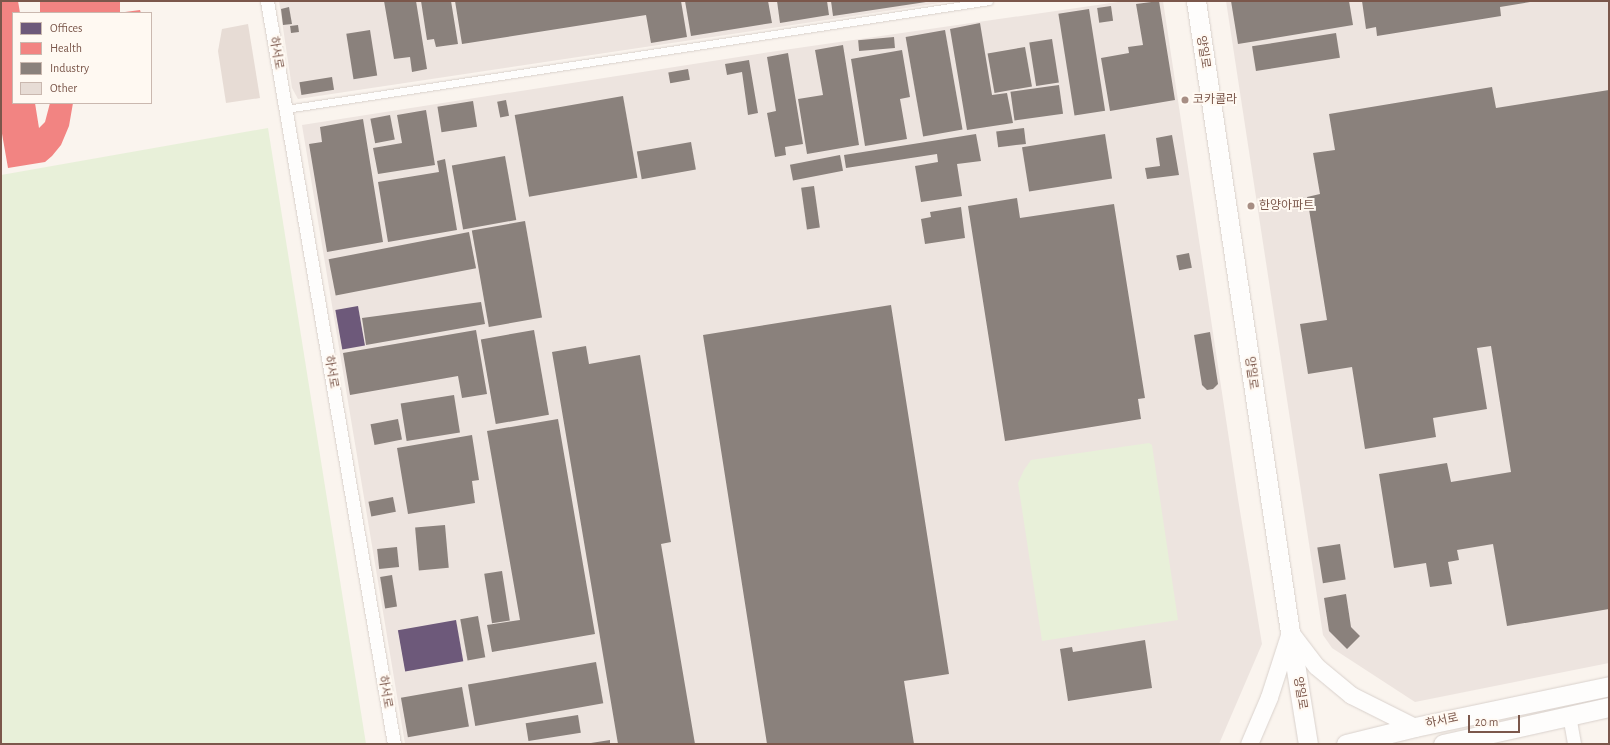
<!DOCTYPE html>
<meta charset="utf-8">
<style>
body{margin:0}
#map{position:relative;width:1610px;height:745px;overflow:hidden;background:#faf4ee;font-family:"Alegreya Sans","Noto Sans KR",sans-serif}
div>[style]{position:absolute}
.industrial>*{inset:0;background:#ede4df}
.green>*{inset:0;background:#e8f0d9}
.offices>*{inset:0;background:#6d597a;transform-origin:0 0}
.health>*{inset:0;background:#f28482;transform-origin:0 0}
.industry>*{inset:0;background:#8a817c;transform-origin:0 0}
.building>*{inset:0;background:#e7dcd5}
.roads{filter:drop-shadow(0 0 1px #d9d1cc) drop-shadow(0 0 1px #d9d1cc)}
.service>*{height:7px;margin:-3.5px;padding:0 3.5px;transform-origin:3.5px;border-radius:3.5px;background:#fefdfc}
.minor>*{height:13px;margin:-6.5px;padding:0 6.5px;transform-origin:6.5px;border-radius:6.5px;background:#fefdfc}
.tertiary>*{height:17px;margin:-8.5px;padding:0 8.5px;transform-origin:8.5px;border-radius:8.5px;background:#fefdfc}
.secondary>*{height:19px;margin:-9.5px;padding:0 9.5px;transform-origin:9.5px;border-radius:9.5px;background:#fefdfc}
.dots>*{width:11px;height:11px;translate:-50% -50%;box-sizing:border-box;border:2px solid #fff9f2;border-radius:50%}
span{translate:-50% -50%;white-space:nowrap;text-align:center;line-height:1.15;-webkit-text-stroke:4px #fff9f2;paint-order:stroke}
.street-label{font-size:12px;color:#7b574b}
.poi-label{font-size:12px;color:#7b574b}
.left{translate:0 -50%;text-align:left}
.frame{position:absolute;inset:0;border:2px solid #7b574b;pointer-events:none}
.legend{position:absolute;left:12px;top:12px;width:140px;height:92px;box-sizing:border-box;background:#fff9f2;border:1px solid #cab8af;margin:0;padding:5px 7px;list-style:none;font-size:12px;color:#7b574b}
.legend li{display:flex;align-items:center;gap:8px;height:20px}
.legend b{width:20px;border:1px solid #cab8af}
.scale{position:absolute;left:1468px;top:715px;width:52px;height:18px;box-sizing:border-box;border:2px solid #7b574b;border-top:0;padding-left:5px;font-size:12px;line-height:14px;white-space:nowrap;color:#7b574b;-webkit-text-stroke:3px #fff9f2;paint-order:stroke}
</style>
<div id="map">
<div class="industrial">
<i style="clip-path:polygon(279px 1px,953px 1px,298px 99px,292px 88px)"></i>
<i style="clip-path:polygon(1125px 1px,1163px 1px,1238px 499px,1262px 644px,1219px 744px,405px 744px,302px 125px,777px 51px)"></i>
<i style="clip-path:polygon(1226px 1px,1609px 1px,1609px 663px,1415px 702px,1332px 648px,1323px 635px)"></i>
</div>
<div class="green">
<i style="clip-path:polygon(268px 128px,366px 744px,1px 744px,1px 175px)"></i>
<i style="clip-path:polygon(1149px 443px,1152px 445px,1178px 620px,1042px 641px,1018px 483px,1024px 470px,1031px 460px)"></i>
</div>
<div class="offices">
<i style="left:358px;top:306px;width:40px;height:23px;rotate:80deg"></i>
<i style="left:456px;top:620px;width:42px;height:59px;rotate:80deg"></i>
</div>
<div class="health">
<i style="clip-path:polygon(1px 1px,18px 1px,20px 13px,13px 13px,13px 103px,35px 103px,39px 128px,45px 122px,50px 103px,73px 103px,69px 126px,61px 145px,52px 156px,45px 162px,8px 168px,1px 128px)"></i>
<i style="left:40px;top:1px;width:80px;height:12px"></i>
<i style="clip-path:polygon(140px 10px,141px 13px,125px 13px,125px 12px)"></i>
</div>
<div class="industry">
<i style="clip-path:polygon(384px 1px,416px 1px,427px 69px,412px 72px,410px 57px,394px 59px)"></i>
<i style="clip-path:polygon(421px 1px,451px 1px,458px 44px,436px 47px,434px 39px,427px 40px)"></i>
<i style="clip-path:polygon(455px 1px,681px 1px,687px 37px,651px 43px,646px 15px,462px 44px)"></i>
<i style="clip-path:polygon(685px 1px,768px 1px,772px 23px,691px 36px)"></i>
<i style="clip-path:polygon(777px 1px,827px 1px,829px 15px,780px 23px)"></i>
<i style="clip-path:polygon(831px 1px,926px 1px,926px 2px,833px 16px)"></i>
<i style="clip-path:polygon(1159px 1px,1175px 100px,1110px 111px,1101px 58px,1129px 53px,1128px 47px,1143px 45px,1136px 4px)"></i>
<i style="clip-path:polygon(1231px 1px,1349px 1px,1353px 25px,1238px 44px)"></i>
<i style="clip-path:polygon(1362px 1px,1530px 1px,1530px 2px,1500px 7px,1501px 16px,1377px 36px,1376px 27px,1366px 29px)"></i>
<i style="left:1111px;top:6px;width:15px;height:14px;rotate:82deg"></i>
<i style="clip-path:polygon(289px 7px,292px 24px,283px 25px,281px 9px)"></i>
<i style="left:1089px;top:9px;width:103px;height:31px;rotate:81deg"></i>
<i style="clip-path:polygon(980px 23px,992px 95px,1007px 93px,1013px 123px,967px 130px,950px 29px)"></i>
<i style="left:298px;top:25px;width:7px;height:8px;rotate:82deg"></i>
<i style="left:370px;top:30px;width:46px;height:24px;rotate:81deg"></i>
<i style="left:945px;top:30px;width:101px;height:40px;rotate:80deg"></i>
<i style="left:1336px;top:33px;width:25px;height:85px;rotate:81deg"></i>
<i style="left:894px;top:37px;width:11px;height:36px;rotate:85deg"></i>
<i style="left:1052px;top:39px;width:44px;height:23px;rotate:81deg"></i>
<i style="clip-path:polygon(843px 45px,859px 145px,807px 154px,798px 99px,823px 95px,815px 50px)"></i>
<i style="left:1025px;top:47px;width:40px;height:38px;rotate:80deg"></i>
<i style="clip-path:polygon(902px 50px,910px 97px,900px 99px,907px 139px,865px 146px,851px 59px)"></i>
<i style="clip-path:polygon(788px 53px,803px 144px,785px 147px,786px 155px,775px 157px,767px 113px,776px 111px,767px 57px)"></i>
<i style="clip-path:polygon(749px 60px,758px 113px,748px 115px,742px 72px,727px 75px,725px 64px)"></i>
<i style="left:688px;top:69px;width:11px;height:20px;rotate:80deg"></i>
<i style="left:332px;top:77px;width:13px;height:33px;rotate:81deg"></i>
<i style="left:1059px;top:85px;width:29px;height:49px;rotate:82deg"></i>
<i style="clip-path:polygon(1492px 87px,1496px 108px,1609px 90px,1609px 609px,1507px 626px,1493px 544px,1457px 550px,1459px 560px,1448px 562px,1452px 584px,1430px 587px,1426px 563px,1394px 568px,1379px 474px,1447px 463px,1451px 482px,1511px 472px,1491px 346px,1477px 348px,1487px 409px,1433px 418px,1436px 437px,1365px 449px,1352px 367px,1308px 374px,1300px 324px,1327px 320px,1307px 197px,1320px 194px,1313px 153px,1335px 150px,1329px 114px)"></i>
<i style="left:623px;top:96px;width:83px;height:110px;rotate:80deg"></i>
<i style="left:506px;top:100px;width:16px;height:9px;rotate:79deg"></i>
<i style="left:473px;top:101px;width:26px;height:36px;rotate:81deg"></i>
<i style="clip-path:polygon(426px 110px,435px 165px,378px 174px,373px 148px,402px 143px,397px 115px)"></i>
<i style="left:390px;top:115px;width:25px;height:20px;rotate:79deg"></i>
<i style="clip-path:polygon(363px 119px,383px 242px,327px 252px,309px 144px,322px 142px,320px 127px)"></i>
<i style="left:1024px;top:128px;width:16px;height:28px;rotate:83deg"></i>
<i style="clip-path:polygon(976px 134px,981px 161px,957px 164px,962px 196px,921px 202px,915px 166px,938px 162px,937px 154px,846px 168px,844px 155px)"></i>
<i style="left:1105px;top:134px;width:45px;height:84px;rotate:81deg"></i>
<i style="clip-path:polygon(1172px 135px,1179px 175px,1147px 179px,1145px 168px,1160px 166px,1156px 138px)"></i>
<i style="left:691px;top:142px;width:28px;height:55px;rotate:80deg"></i>
<i style="left:840px;top:155px;width:16px;height:51px;rotate:79deg"></i>
<i style="left:505px;top:156px;width:65px;height:54px;rotate:80deg"></i>
<i style="clip-path:polygon(445px 159px,457px 230px,388px 242px,378px 182px,439px 172px,437px 161px)"></i>
<i style="left:814px;top:186px;width:42px;height:13px;rotate:82deg"></i>
<i style="clip-path:polygon(1017px 198px,1020px 218px,1114px 204px,1145px 398px,1138px 399px,1141px 419px,1005px 441px,968px 206px)"></i>
<i style="clip-path:polygon(961px 207px,965px 238px,925px 244px,921px 219px,931px 217px,930px 212px)"></i>
<i style="left:525px;top:221px;width:98px;height:54px;rotate:80deg"></i>
<i style="left:469px;top:232px;width:37px;height:143px;rotate:79deg"></i>
<i style="left:1189px;top:253px;width:15px;height:13px;rotate:79deg"></i>
<i style="clip-path:polygon(481px 302px,485px 324px,366px 345px,362px 318px)"></i>
<i style="clip-path:polygon(891px 305px,949px 674px,904px 681px,914px 744px,767px 744px,703px 335px)"></i>
<i style="clip-path:polygon(476px 330px,487px 394px,462px 398px,458px 376px,350px 395px,343px 353px)"></i>
<i style="left:534px;top:330px;width:86px;height:54px;rotate:80deg"></i>
<i style="clip-path:polygon(1210px 332px,1218px 384px,1213px 389px,1207px 390px,1202px 385px,1194px 335px)"></i>
<i style="clip-path:polygon(586px 346px,589px 364px,640px 355px,671px 542px,661px 544px,695px 744px,618px 744px,552px 352px)"></i>
<i style="left:454px;top:395px;width:38px;height:54px;rotate:81deg"></i>
<i style="left:398px;top:419px;width:21px;height:28px;rotate:79deg"></i>
<i style="clip-path:polygon(558px 419px,595px 634px,492px 652px,487px 625px,520px 620px,487px 431px)"></i>
<i style="clip-path:polygon(472px 435px,479px 480px,472px 481px,475px 503px,408px 514px,397px 448px)"></i>
<i style="left:393px;top:497px;width:15px;height:25px;rotate:79deg"></i>
<i style="left:445px;top:525px;width:43px;height:30px;rotate:85deg"></i>
<i style="left:1340px;top:544px;width:36px;height:23px;rotate:81deg"></i>
<i style="left:397px;top:547px;width:20px;height:20px;rotate:84deg"></i>
<i style="left:502px;top:571px;width:50px;height:18px;rotate:81deg"></i>
<i style="left:392px;top:575px;width:32px;height:12px;rotate:81deg"></i>
<i style="clip-path:polygon(1346px 594px,1351px 627px,1360px 636px,1347px 649px,1329px 631px,1324px 598px)"></i>
<i style="left:478px;top:616px;width:42px;height:18px;rotate:80deg"></i>
<i style="clip-path:polygon(1145px 640px,1152px 688px,1068px 701px,1060px 649px,1072px 647px,1073px 652px)"></i>
<i style="left:596px;top:662px;width:42px;height:130px;rotate:80deg"></i>
<i style="left:462px;top:687px;width:40px;height:62px;rotate:80deg"></i>
<i style="left:578px;top:715px;width:18px;height:53px;rotate:81deg"></i>
<i style="clip-path:polygon(610px 740px,610px 744px,591px 744px,591px 743px)"></i>
</div>
<div class="building">
<i style="clip-path:polygon(248px 24px,260px 98px,226px 103px,218px 51px,222px 29px)"></i>
</div>
<div class="roads">
<div class="service">
<i style="left:286px;top:109px;width:711px;rotate:-8.73deg"></i>
</div>
<div class="minor">
<i style="left:267px;top:1px;width:754px;rotate:80.3deg"></i>
<i style="left:1569px;top:715px;width:29px;rotate:80deg"></i>
</div>
<div class="tertiary">
<i style="left:1290px;top:632px;width:43px;rotate:52.6deg"></i>
<i style="left:1316px;top:666px;width:45px;rotate:39.6deg"></i>
<i style="left:1351px;top:695px;width:72px;rotate:26.6deg"></i>
<i style="left:1249px;top:744px;width:51px;rotate:-66.9deg"></i>
<i style="left:1269px;top:697px;width:68px;rotate:-72.1deg"></i>
</div>
<div class="secondary">
<i style="left:1196px;top:1px;width:638px;rotate:81.53deg"></i>
<i style="left:1290px;top:632px;width:113px;rotate:80.9deg"></i>
<i style="left:1346px;top:744px;width:71px;rotate:-13.8deg"></i>
<i style="left:1415px;top:727px;width:198px;rotate:-11.9deg"></i>
<i style="left:1443px;top:744px;width:170px;rotate:-12.6deg"></i>
</div>
</div>
<div class="dots">
<i style="left:1185px;top:100px;background:#a78e84"></i>
<i style="left:1251px;top:206px;background:#a78e84"></i>
</div>
<div class="street-label">
<span style="left:1203px;top:52px;rotate:81deg">양일로</span>
<span style="left:276px;top:53px;rotate:80deg">하서로</span>
<span style="left:331px;top:372px;rotate:80deg">하서로</span>
<span style="left:1251px;top:373px;rotate:82deg">양일로</span>
<span style="left:385px;top:692px;rotate:80deg">하서로</span>
<span style="left:1300px;top:693px;rotate:81deg">양일로</span>
<span style="left:1442px;top:721px;rotate:-12deg">하서로</span>
</div>
<div class="poi-label">
<span class="left" style="left:1193px;top:100px">코카콜라</span>
<span class="left" style="left:1259px;top:206px">한양아파트</span>
</div>
<div class="frame"></div>
<ul class="legend">
<li><b style="height:11px;background:#6d597a"></b>Offices</li>
<li><b style="height:11px;background:#f28482"></b>Health</li>
<li><b style="height:11px;background:#8a817c"></b>Industry</li>
<li><b style="height:11px;background:#e7dcd5"></b>Other</li>
</ul>
<div class="scale">20 m</div>
</div>
